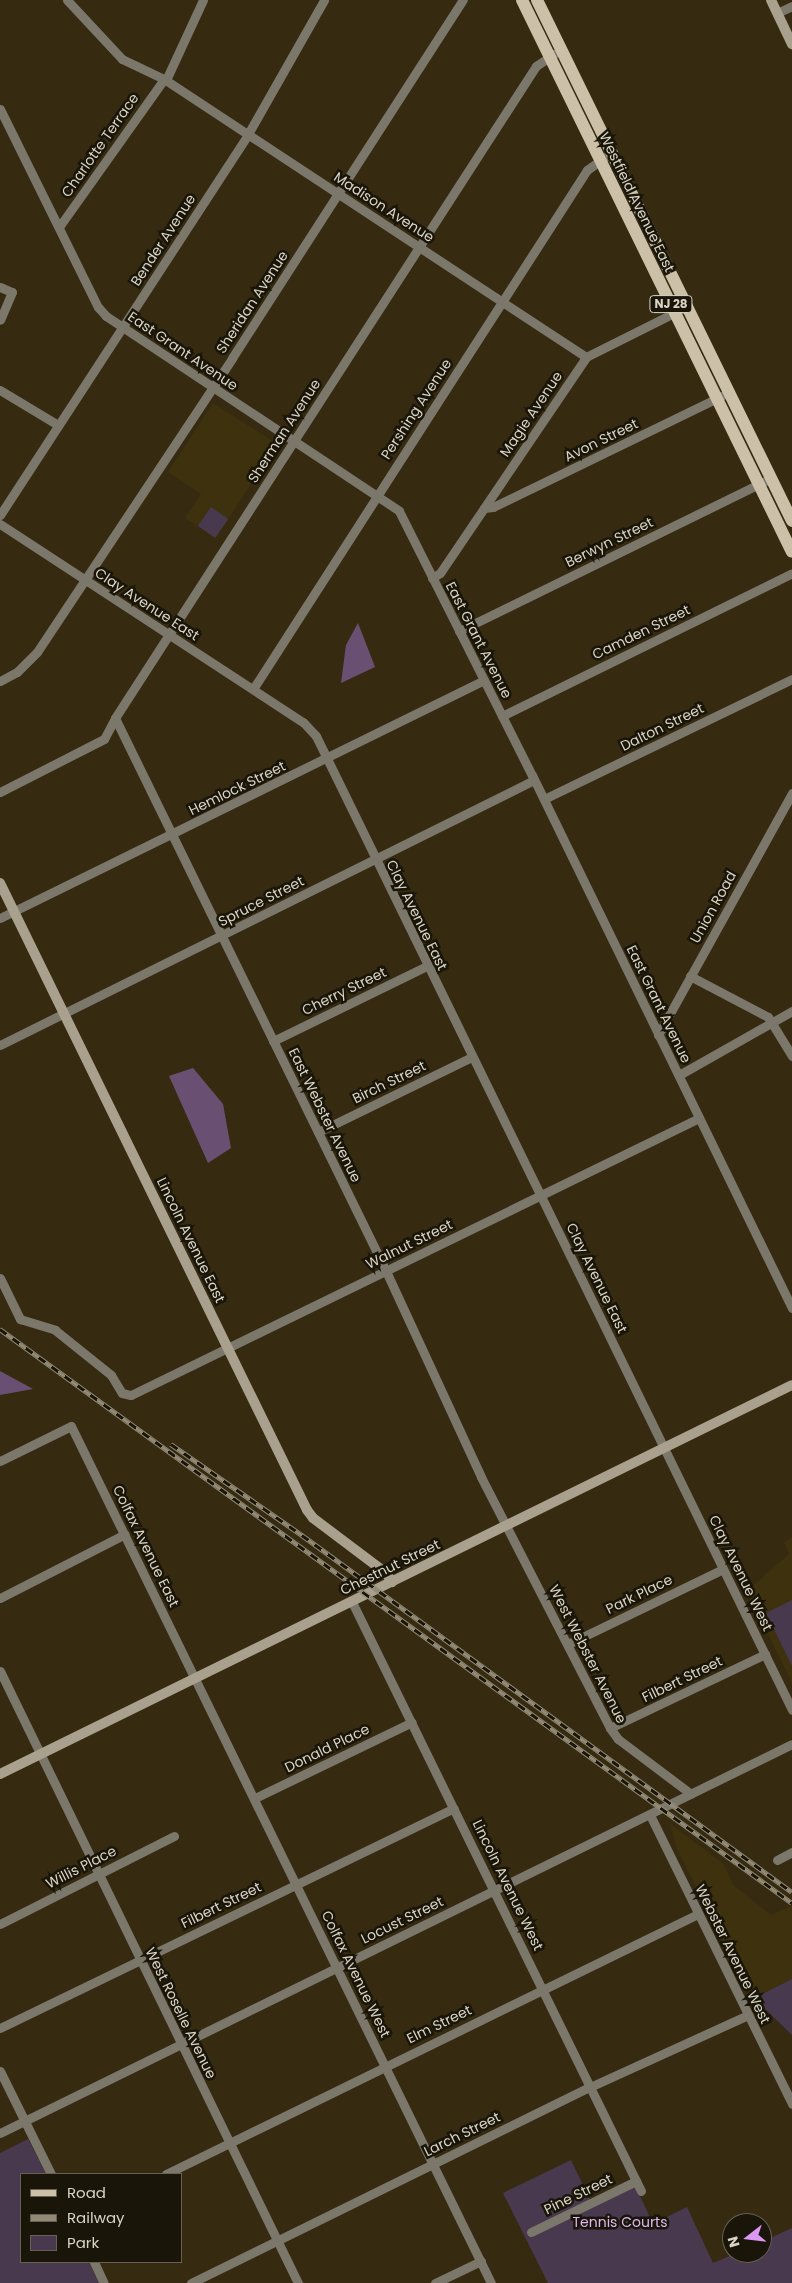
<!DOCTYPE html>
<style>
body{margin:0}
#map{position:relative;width:792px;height:2283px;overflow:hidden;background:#362b11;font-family:Poppins,sans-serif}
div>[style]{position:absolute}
.built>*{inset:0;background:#3e310e}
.green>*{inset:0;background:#49394f;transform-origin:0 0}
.forest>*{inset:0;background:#695073}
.street>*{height:9px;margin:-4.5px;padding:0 4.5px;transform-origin:4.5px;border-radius:4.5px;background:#7c776b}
.secondary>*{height:10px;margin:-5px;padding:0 5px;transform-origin:5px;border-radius:5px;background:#a9a18d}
.primary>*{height:12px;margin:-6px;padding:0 6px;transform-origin:6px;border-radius:6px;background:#ccc1a8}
.rail>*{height:4.5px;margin-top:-2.25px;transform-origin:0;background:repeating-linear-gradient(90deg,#191509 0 8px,#928a76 0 16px);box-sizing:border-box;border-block:1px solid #928a76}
span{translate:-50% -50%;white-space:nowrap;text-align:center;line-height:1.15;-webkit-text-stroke:5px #191509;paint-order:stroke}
.shield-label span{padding:1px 4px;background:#191509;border:1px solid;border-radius:4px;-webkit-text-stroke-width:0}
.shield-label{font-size:12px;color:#dad4c5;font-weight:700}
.street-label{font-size:14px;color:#dad4c5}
.park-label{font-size:14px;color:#e0b6f1}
.legend{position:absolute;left:20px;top:2173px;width:162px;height:90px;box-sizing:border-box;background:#191509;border:1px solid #666154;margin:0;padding:6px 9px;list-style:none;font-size:15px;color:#dad4c5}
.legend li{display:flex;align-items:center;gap:10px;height:25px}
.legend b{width:25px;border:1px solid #666154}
.north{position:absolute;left:722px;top:2213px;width:50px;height:50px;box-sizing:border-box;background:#191509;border:1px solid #666154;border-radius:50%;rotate:254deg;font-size:14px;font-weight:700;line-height:20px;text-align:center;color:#dad4c5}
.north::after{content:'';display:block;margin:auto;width:18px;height:22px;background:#db99f5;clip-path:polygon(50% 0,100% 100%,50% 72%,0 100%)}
</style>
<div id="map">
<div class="built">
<i style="clip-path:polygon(213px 403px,277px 444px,216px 538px,185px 518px,201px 494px,168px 472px)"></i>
<i style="clip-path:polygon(792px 1537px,792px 1683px,747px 1591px,789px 1554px,784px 1542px)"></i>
<i style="clip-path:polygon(670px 1824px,724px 1864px,733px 1885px,771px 1915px,792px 1906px,792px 1979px,752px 1998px,677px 1849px)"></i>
</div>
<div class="green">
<i style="left:211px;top:507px;width:21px;height:23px;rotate:35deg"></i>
<i style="clip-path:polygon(792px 1600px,792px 1666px,766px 1613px)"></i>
<i style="clip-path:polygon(792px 1979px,792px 2035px,754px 1998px)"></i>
<i style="clip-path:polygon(28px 2139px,46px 2174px,21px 2174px,21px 2262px,89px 2262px,99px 2283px,0 2283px,0 2153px)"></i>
<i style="clip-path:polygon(571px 2160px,591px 2202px,633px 2181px,653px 2224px,687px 2207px,713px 2263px,737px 2253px,762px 2253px,762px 2242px,792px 2228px,792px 2283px,548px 2283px,503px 2193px)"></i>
</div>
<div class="forest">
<i style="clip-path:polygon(358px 623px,375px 667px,341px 683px,346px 645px)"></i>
<i style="clip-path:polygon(193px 1068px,223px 1104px,231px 1148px,208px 1163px,169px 1076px)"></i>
<i style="clip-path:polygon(0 1371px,33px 1389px,0 1395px)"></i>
</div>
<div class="street">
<i style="left:67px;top:0;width:81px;rotate:47deg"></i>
<i style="left:122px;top:59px;width:47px;rotate:25.5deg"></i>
<i style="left:164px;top:79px;width:505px;rotate:33.38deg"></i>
<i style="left:777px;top:13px;width:17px;rotate:-25deg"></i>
<i style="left:166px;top:80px;width:88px;rotate:-65.2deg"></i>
<i style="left:0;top:109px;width:221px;rotate:63.7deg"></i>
<i style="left:98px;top:307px;width:12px;rotate:48deg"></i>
<i style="left:106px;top:316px;width:352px;rotate:33.6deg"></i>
<i style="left:399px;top:511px;width:296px;rotate:63.3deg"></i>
<i style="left:532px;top:775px;width:593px;rotate:64deg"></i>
<i style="left:59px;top:227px;width:181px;rotate:-54.6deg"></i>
<i style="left:0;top:287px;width:13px;rotate:23deg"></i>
<i style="left:12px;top:292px;width:30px;rotate:113deg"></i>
<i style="left:0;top:390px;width:68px;rotate:31.1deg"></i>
<i style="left:484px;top:508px;width:9px;rotate:-6deg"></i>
<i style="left:493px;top:507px;width:254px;rotate:-25.9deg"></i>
<i style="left:0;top:515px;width:455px;rotate:-56.9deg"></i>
<i style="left:248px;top:134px;width:154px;rotate:-60.4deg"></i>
<i style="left:0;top:524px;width:362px;rotate:33.2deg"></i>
<i style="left:303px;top:722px;width:19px;rotate:47deg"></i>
<i style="left:316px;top:736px;width:1084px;rotate:63.95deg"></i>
<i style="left:432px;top:578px;width:9px;rotate:-32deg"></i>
<i style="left:440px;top:573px;width:261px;rotate:-55.9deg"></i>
<i style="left:586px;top:357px;width:105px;rotate:-26.6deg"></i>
<i style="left:459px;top:631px;width:347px;rotate:-26.1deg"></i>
<i style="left:0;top:681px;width:19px;rotate:-28deg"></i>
<i style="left:17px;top:672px;width:28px;rotate:-45deg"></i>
<i style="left:37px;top:652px;width:353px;rotate:-56.4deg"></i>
<i style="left:232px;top:358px;width:426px;rotate:-57.2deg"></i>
<i style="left:253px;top:689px;width:617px;rotate:-57.24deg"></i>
<i style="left:587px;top:170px;width:22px;rotate:-36deg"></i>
<i style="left:502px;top:716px;width:323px;rotate:-26.2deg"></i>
<i style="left:115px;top:718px;width:616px;rotate:63.89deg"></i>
<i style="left:386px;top:1271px;width:227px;rotate:65.2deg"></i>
<i style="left:481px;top:1477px;width:282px;rotate:62.8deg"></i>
<i style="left:610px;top:1728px;width:14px;rotate:54deg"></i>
<i style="left:618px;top:1739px;width:91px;rotate:37deg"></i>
<i style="left:0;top:792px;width:117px;rotate:-27deg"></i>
<i style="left:104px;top:739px;width:24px;rotate:-62deg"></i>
<i style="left:115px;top:718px;width:776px;rotate:-57.15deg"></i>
<i style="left:536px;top:66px;width:22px;rotate:-34deg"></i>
<i style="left:544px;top:799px;width:276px;rotate:-25.8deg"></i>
<i style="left:0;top:918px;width:539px;rotate:-26.18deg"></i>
<i style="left:690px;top:976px;width:88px;rotate:27.7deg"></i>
<i style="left:768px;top:1017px;width:46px;rotate:58.4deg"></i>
<i style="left:658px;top:1035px;width:277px;rotate:-61deg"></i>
<i style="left:273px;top:1041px;width:171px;rotate:-26deg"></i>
<i style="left:0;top:1045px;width:596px;rotate:-26.39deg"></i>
<i style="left:679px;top:1075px;width:130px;rotate:-29.5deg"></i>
<i style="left:318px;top:1132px;width:171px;rotate:-26deg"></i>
<i style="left:0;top:1278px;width:46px;rotate:64deg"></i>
<i style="left:20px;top:1319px;width:37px;rotate:17deg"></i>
<i style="left:55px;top:1330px;width:72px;rotate:38.8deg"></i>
<i style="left:111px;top:1375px;width:21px;rotate:59deg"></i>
<i style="left:122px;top:1393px;width:9px;rotate:13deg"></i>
<i style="left:131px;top:1395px;width:632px;rotate:-26deg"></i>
<i style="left:0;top:1461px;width:79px;rotate:-26.2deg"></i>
<i style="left:71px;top:1426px;width:954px;rotate:63.89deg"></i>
<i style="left:0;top:1598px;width:140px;rotate:-27.1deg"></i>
<i style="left:352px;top:1602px;width:656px;rotate:63.86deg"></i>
<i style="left:568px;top:1644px;width:172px;rotate:-25.8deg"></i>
<i style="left:0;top:1671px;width:681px;rotate:64.04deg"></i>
<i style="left:610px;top:1728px;width:172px;rotate:-25.5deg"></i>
<i style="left:255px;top:1798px;width:174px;rotate:-25.8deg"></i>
<i style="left:650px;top:1815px;width:322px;rotate:63.8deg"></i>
<i style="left:777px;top:1860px;width:17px;rotate:-28deg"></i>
<i style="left:0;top:1924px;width:195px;rotate:-26.8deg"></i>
<i style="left:0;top:2028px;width:504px;rotate:-25.85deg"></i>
<i style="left:0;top:2071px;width:115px;rotate:63.7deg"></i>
<i style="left:0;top:2133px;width:882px;rotate:-26.16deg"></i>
<i style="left:166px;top:2174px;width:592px;rotate:-26.05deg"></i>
<i style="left:531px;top:2232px;width:117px;rotate:-25.9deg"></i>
<i style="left:94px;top:2262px;width:23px;rotate:65deg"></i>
<i style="left:191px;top:2283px;width:445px;rotate:-26.2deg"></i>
<i style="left:590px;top:2087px;width:174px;rotate:-24.5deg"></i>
<i style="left:435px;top:2283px;width:51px;rotate:-25.6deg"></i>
</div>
<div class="secondary">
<i style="left:771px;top:0;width:49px;rotate:64.5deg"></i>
<i style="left:0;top:883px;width:698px;rotate:63.91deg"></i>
<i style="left:307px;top:1510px;width:10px;rotate:53deg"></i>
<i style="left:313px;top:1518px;width:91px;rotate:37deg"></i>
<i style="left:386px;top:1573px;width:11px;rotate:56deg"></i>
<i style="left:0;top:1774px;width:882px;rotate:-26.16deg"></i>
</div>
<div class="primary">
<i style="left:522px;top:0;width:614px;rotate:63.94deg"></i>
<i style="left:537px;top:0;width:580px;rotate:63.92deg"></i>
</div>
<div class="rail">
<i style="left:0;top:1329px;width:978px;rotate:35.93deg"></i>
<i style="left:171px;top:1444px;width:160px;rotate:34.8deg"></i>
<i style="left:302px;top:1535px;width:606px;rotate:36.08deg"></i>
</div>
<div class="shield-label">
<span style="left:671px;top:304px">NJ 28</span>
</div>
<div class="street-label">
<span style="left:100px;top:145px;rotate:-55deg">Charlotte Terrace</span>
<span style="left:637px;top:202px;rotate:64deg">Westfield Avenue East</span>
<span style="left:384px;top:207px;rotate:33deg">Madison Avenue</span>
<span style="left:163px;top:240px;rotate:-57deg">Bender Avenue</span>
<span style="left:252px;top:302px;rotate:-57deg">Sheridan Avenue</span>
<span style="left:183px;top:351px;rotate:34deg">East Grant Avenue</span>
<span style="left:416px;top:409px;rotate:-57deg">Pershing Avenue</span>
<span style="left:531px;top:414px;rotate:-56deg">Magie Avenue</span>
<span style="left:284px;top:431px;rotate:-57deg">Sherman Avenue</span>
<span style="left:601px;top:440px;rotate:-26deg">Avon Street</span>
<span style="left:609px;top:542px;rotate:-26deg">Berwyn Street</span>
<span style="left:147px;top:604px;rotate:33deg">Clay Avenue East</span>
<span style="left:641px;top:632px;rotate:-26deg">Camden Street</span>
<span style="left:479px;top:640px;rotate:63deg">East Grant Avenue</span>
<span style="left:662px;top:727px;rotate:-26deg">Dalton Street</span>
<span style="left:237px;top:788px;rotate:-26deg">Hemlock Street</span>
<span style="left:261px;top:901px;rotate:-27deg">Spruce Street</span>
<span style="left:713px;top:907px;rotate:-61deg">Union Road</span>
<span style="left:417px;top:915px;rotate:64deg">Clay Avenue East</span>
<span style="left:344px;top:991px;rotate:-26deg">Cherry Street</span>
<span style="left:659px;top:1004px;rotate:64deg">East Grant Avenue</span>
<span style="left:389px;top:1082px;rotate:-26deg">Birch Street</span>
<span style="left:325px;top:1115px;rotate:64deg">East Webster Avenue</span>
<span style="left:191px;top:1240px;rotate:64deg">Lincoln Avenue East</span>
<span style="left:409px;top:1244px;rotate:-26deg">Walnut Street</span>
<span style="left:597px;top:1278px;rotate:64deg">Clay Avenue East</span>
<span style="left:146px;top:1546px;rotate:64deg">Colfax Avenue East</span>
<span style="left:390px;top:1567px;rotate:-26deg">Chestnut Street</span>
<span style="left:741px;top:1573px;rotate:64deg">Clay Avenue West</span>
<span style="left:639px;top:1594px;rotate:-26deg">Park Place</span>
<span style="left:588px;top:1654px;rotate:63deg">West Webster Avenue</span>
<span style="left:682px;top:1679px;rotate:-26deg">Filbert Street</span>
<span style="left:327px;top:1748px;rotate:-26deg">Donald Place</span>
<span style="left:81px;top:1867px;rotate:-27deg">Willis Place</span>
<span style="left:508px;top:1885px;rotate:64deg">Lincoln Avenue West</span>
<span style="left:221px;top:1905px;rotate:-26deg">Filbert Street</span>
<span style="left:402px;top:1920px;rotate:-26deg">Locust Street</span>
<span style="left:733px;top:1954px;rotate:64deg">Webster Avenue West</span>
<span style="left:356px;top:1974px;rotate:64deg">Colfax Avenue West</span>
<span style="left:181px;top:2013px;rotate:64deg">West Roselle Avenue</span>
<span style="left:439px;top:2024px;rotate:-26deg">Elm Street</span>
<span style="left:462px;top:2134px;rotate:-26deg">Larch Street</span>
<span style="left:578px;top:2194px;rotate:-26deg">Pine Street</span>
</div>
<div class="park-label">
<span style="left:620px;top:2222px">Tennis Courts</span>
</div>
<ul class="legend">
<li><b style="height:6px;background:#ccc1a8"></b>Road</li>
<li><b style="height:6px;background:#928a76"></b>Railway</li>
<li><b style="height:14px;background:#49394f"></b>Park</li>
</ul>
<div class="north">N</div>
</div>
